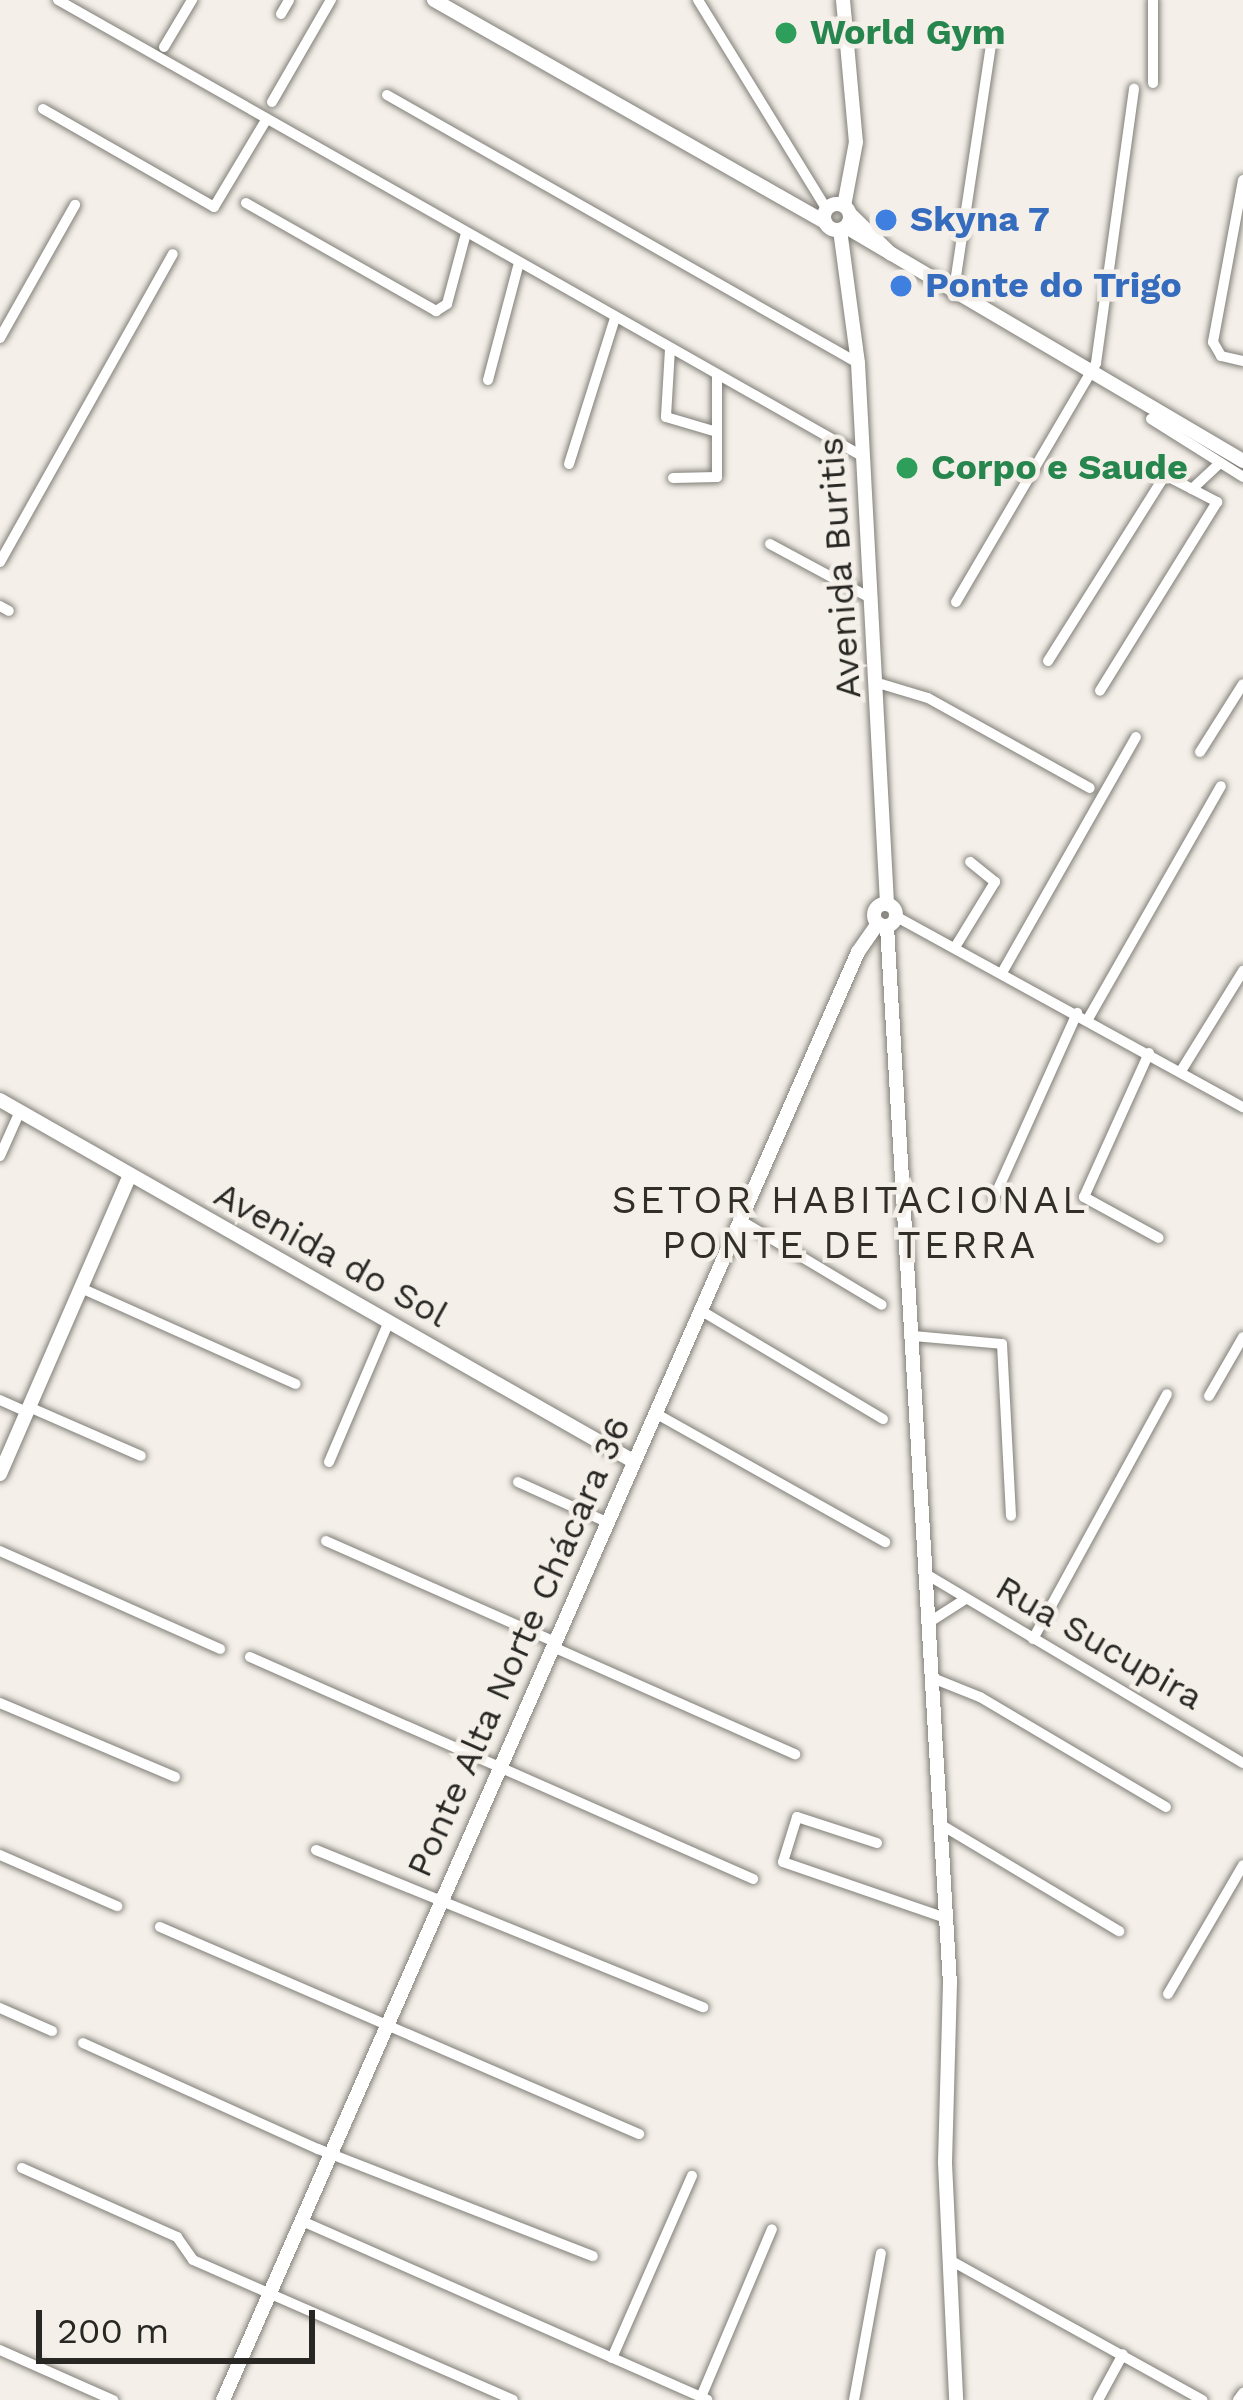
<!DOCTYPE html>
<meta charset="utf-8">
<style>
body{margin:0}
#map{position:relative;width:1243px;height:2400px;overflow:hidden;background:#f4f0e9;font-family:"Work Sans",sans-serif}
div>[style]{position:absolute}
.roads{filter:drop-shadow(0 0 3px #817e78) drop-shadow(0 0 3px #817e78)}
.minor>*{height:10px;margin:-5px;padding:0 5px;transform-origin:5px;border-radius:5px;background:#fff}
.tertiary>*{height:14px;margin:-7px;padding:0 7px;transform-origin:7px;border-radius:7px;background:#fff}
.tertiary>.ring{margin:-7px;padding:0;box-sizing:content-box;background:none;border:14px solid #fff;border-radius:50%}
.dots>*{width:33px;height:33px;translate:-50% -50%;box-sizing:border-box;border:6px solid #f4f0e9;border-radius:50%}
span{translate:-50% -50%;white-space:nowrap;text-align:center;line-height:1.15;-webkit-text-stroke:9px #f4f0e9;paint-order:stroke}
.leisure-label{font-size:36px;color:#27864d;font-weight:700}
.left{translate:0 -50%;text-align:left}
.shop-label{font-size:36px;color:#366cbe;font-weight:700}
.street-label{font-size:36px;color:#282724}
.neighbourhood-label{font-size:39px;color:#322f29;letter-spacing:3px}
.scale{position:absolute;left:36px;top:2310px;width:279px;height:54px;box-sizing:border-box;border:6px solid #282724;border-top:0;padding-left:15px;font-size:36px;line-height:42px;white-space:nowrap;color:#282724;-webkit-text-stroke:9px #f4f0e9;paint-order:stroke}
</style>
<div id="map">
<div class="roads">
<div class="minor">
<i style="left:58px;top:0;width:924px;rotate:29.56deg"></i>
<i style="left:698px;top:0;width:246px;rotate:58.4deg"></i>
<i style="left:1153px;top:0;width:83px;rotate:90deg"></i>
<i style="left:281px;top:14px;width:16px;rotate:-60deg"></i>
<i style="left:164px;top:47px;width:55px;rotate:-59.2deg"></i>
<i style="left:387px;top:95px;width:542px;rotate:29.64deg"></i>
<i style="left:272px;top:102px;width:118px;rotate:-60deg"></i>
<i style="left:43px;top:109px;width:197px;rotate:29.8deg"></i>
<i style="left:214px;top:207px;width:101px;rotate:-59.1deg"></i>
<i style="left:1243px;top:180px;width:165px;rotate:100.5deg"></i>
<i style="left:1213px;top:342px;width:16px;rotate:60deg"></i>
<i style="left:1221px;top:356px;width:23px;rotate:13deg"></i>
<i style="left:246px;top:203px;width:219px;rotate:29.6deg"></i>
<i style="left:436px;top:311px;width:13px;rotate:-32deg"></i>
<i style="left:447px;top:304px;width:73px;rotate:-75deg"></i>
<i style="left:953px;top:296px;width:255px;rotate:-81.4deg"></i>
<i style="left:0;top:338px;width:153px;rotate:-60.6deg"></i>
<i style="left:670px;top:349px;width:68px;rotate:93.4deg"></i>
<i style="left:666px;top:417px;width:53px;rotate:16.4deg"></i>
<i style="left:488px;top:380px;width:121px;rotate:-75.2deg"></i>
<i style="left:1151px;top:419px;width:109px;rotate:32.2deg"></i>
<i style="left:569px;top:464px;width:153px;rotate:-72.5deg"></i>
<i style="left:673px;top:478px;width:44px;rotate:-1.3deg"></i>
<i style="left:717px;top:477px;width:100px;rotate:-90deg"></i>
<i style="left:1192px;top:489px;width:38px;rotate:-43deg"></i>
<i style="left:770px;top:544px;width:116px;rotate:28.3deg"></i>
<i style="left:0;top:562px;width:353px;rotate:-60.7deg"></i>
<i style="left:956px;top:602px;width:277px;rotate:-59.6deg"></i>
<i style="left:1096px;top:363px;width:277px;rotate:-82.1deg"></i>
<i style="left:0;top:606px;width:10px;rotate:29deg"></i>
<i style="left:1048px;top:661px;width:220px;rotate:-57.8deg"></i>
<i style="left:1165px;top:475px;width:59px;rotate:27.4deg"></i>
<i style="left:1217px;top:502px;width:222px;rotate:121.8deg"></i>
<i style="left:878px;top:683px;width:52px;rotate:16.7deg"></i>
<i style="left:928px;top:698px;width:185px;rotate:29.1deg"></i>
<i style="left:1200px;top:752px;width:80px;rotate:-57.7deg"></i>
<i style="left:897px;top:917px;width:395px;rotate:28.8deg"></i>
<i style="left:957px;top:944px;width:73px;rotate:-58.5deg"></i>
<i style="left:995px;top:882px;width:32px;rotate:-141deg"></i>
<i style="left:1003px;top:971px;width:269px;rotate:-60.4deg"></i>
<i style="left:1088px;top:1019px;width:268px;rotate:-60.3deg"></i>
<i style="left:1149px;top:1053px;width:158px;rotate:114.3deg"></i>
<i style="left:1084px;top:1197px;width:85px;rotate:28.7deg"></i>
<i style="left:1181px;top:1071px;width:118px;rotate:-58.2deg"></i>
<i style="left:0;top:1156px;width:49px;rotate:-66deg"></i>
<i style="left:994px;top:1198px;width:203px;rotate:-65.8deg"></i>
<i style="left:740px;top:1220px;width:165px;rotate:30.9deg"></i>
<i style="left:81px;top:1288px;width:235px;rotate:24.1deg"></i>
<i style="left:700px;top:1310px;width:213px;rotate:30.8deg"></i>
<i style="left:913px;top:1336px;width:89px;rotate:5.1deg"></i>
<i style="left:1002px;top:1344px;width:172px;rotate:87deg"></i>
<i style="left:1209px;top:1396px;width:68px;rotate:-60deg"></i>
<i style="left:0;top:1400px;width:30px;rotate:24deg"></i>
<i style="left:29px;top:1407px;width:122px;rotate:23.6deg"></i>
<i style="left:655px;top:1413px;width:264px;rotate:29.3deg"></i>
<i style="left:329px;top:1462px;width:153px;rotate:-66.9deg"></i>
<i style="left:518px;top:1482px;width:100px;rotate:24.3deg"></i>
<i style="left:326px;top:1541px;width:250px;rotate:23.8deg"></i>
<i style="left:0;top:1551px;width:241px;rotate:24deg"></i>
<i style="left:926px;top:1574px;width:369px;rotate:30.8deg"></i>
<i style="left:928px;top:1623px;width:43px;rotate:-32.6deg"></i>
<i style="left:1033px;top:1639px;width:279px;rotate:-61.3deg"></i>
<i style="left:553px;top:1647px;width:265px;rotate:23.9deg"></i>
<i style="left:250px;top:1657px;width:550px;rotate:23.81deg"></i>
<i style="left:930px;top:1677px;width:54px;rotate:21.8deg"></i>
<i style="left:980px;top:1697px;width:216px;rotate:30.6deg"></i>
<i style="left:0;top:1703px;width:190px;rotate:22.9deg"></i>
<i style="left:940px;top:1824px;width:209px;rotate:30.9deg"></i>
<i style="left:877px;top:1843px;width:84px;rotate:-162deg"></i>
<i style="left:797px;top:1817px;width:47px;rotate:107.3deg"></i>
<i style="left:783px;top:1862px;width:172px;rotate:19deg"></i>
<i style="left:316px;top:1850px;width:418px;rotate:22.1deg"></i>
<i style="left:0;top:1855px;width:128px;rotate:23.6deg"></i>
<i style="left:160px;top:1927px;width:522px;rotate:23.37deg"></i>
<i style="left:1168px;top:1994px;width:149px;rotate:-59.8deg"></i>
<i style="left:0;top:2008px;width:57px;rotate:23.9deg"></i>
<i style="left:83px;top:2043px;width:258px;rotate:24.3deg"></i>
<i style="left:318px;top:2149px;width:295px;rotate:21.3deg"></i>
<i style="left:22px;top:2168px;width:170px;rotate:24deg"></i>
<i style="left:177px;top:2237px;width:28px;rotate:55deg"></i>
<i style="left:193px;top:2260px;width:349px;rotate:23.6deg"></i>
<i style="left:302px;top:2221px;width:443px;rotate:23.8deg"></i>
<i style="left:948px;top:2259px;width:291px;rotate:29deg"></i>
<i style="left:0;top:2350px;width:124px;rotate:23.9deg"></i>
<i style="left:612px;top:2358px;width:199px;rotate:-66.3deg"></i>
<i style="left:701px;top:2397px;width:182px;rotate:-67.1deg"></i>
<i style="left:854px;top:2400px;width:149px;rotate:-79.6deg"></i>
<i style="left:1098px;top:2400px;width:52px;rotate:-61.5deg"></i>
<i style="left:1238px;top:2400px;width:9px;rotate:-54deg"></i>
</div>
<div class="tertiary">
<i style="left:434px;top:0;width:450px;rotate:29.6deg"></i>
<i style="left:843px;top:0;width:143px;rotate:84.8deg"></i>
<i style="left:856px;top:142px;width:65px;rotate:100.6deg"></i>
<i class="ring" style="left:824px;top:204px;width:12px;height:12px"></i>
<i style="left:850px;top:214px;width:57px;rotate:44.3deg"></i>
<i style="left:846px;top:227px;width:461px;rotate:30.5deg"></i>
<i style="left:840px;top:230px;width:134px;rotate:82.3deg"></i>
<i style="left:858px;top:363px;width:542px;rotate:86.93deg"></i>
<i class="ring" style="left:874px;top:904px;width:8px;height:8px"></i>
<i style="left:887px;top:927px;width:1058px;rotate:86.59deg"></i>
<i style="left:950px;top:1983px;width:180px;rotate:91.6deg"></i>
<i style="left:945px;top:2163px;width:237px;rotate:87.3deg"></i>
<i style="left:0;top:1100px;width:729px;rotate:29.7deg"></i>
<i style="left:0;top:1474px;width:324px;rotate:-66.5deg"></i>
<i style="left:223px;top:2400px;width:1581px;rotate:-66.32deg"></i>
<i style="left:858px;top:952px;width:35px;rotate:-55deg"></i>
</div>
</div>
<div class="dots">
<i style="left:786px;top:33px;background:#2e9e5b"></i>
<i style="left:886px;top:220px;background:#3f7fe0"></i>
<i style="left:901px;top:286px;background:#3f7fe0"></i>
<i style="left:907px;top:468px;background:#2e9e5b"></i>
</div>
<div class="leisure-label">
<span class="left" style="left:810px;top:33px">World Gym</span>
<span class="left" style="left:931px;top:468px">Corpo e Saude</span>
</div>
<div class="shop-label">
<span class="left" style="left:910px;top:220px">Skyna 7</span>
<span class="left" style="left:925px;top:286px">Ponte do Trigo</span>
</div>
<div class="street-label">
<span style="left:840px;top:568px;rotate:-94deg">Avenida Buritis</span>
<span style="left:331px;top:1255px;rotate:29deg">Avenida do Sol</span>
<span style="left:1099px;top:1643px;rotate:30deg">Rua Sucupira</span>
<span style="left:519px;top:1647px;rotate:-66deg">Ponte Alta Norte Chácara 36</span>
</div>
<div class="neighbourhood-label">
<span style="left:850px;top:1223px">SETOR HABITACIONAL<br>PONTE DE TERRA</span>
</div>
<div class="scale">200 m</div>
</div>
